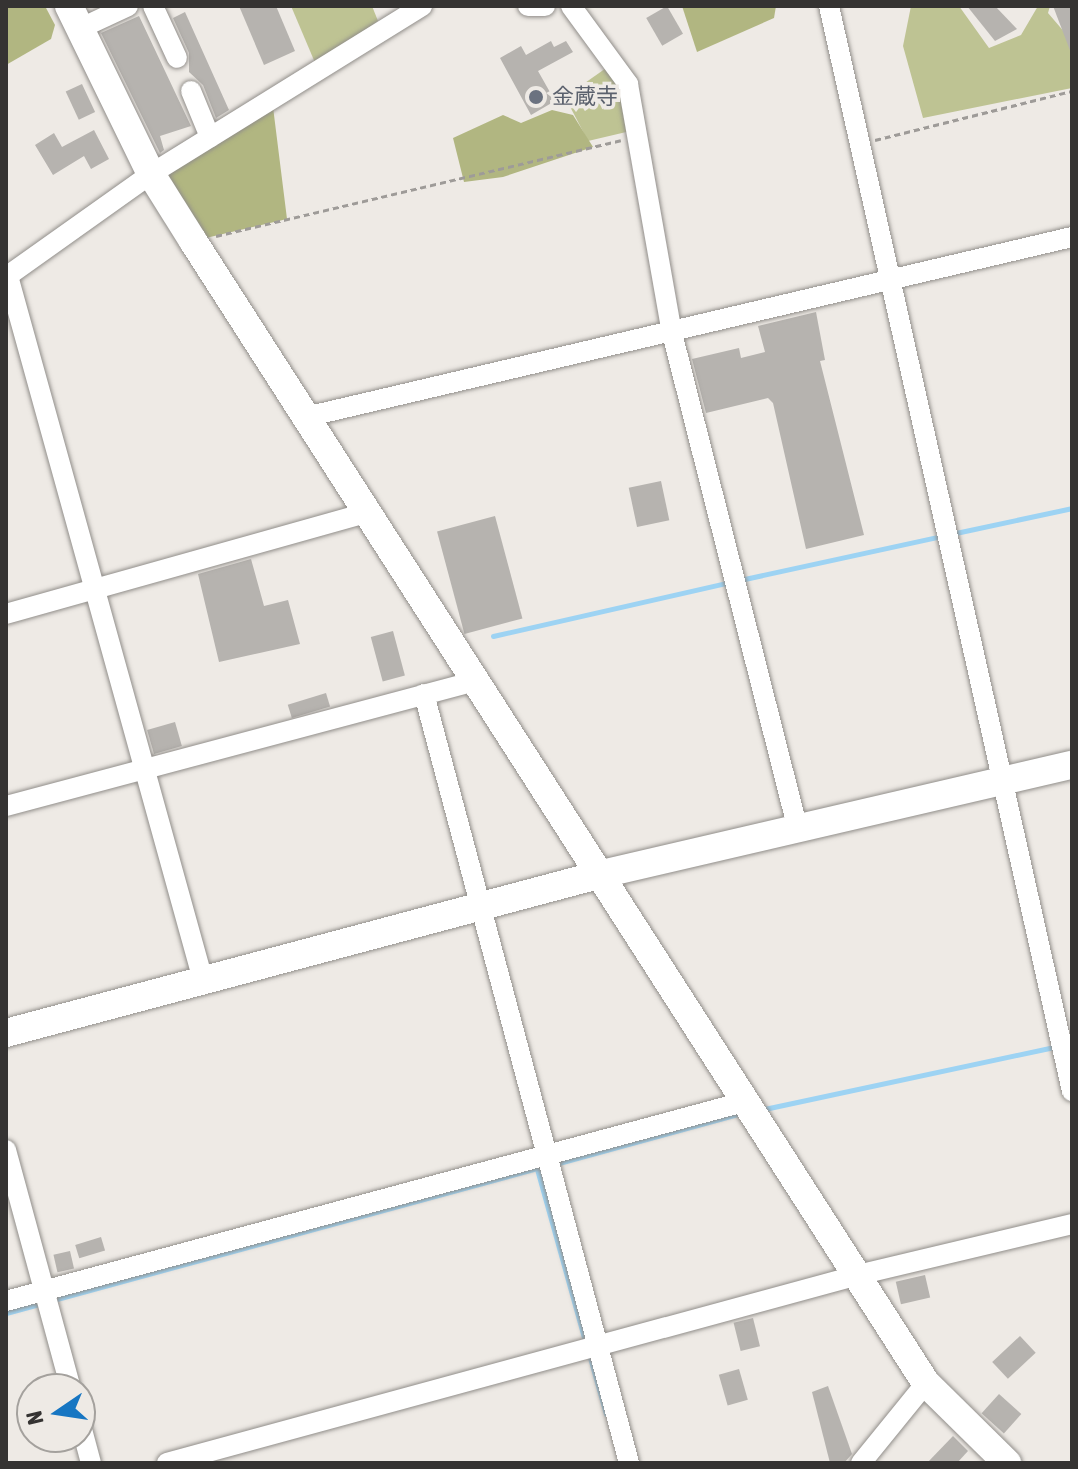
<!DOCTYPE html>
<meta charset="utf-8">
<style>
body{margin:0}
#map{position:relative;width:1078px;height:1469px;overflow:hidden;background:#eeeae5;font-family:"Asap Condensed","Noto Sans JP",sans-serif}
div>[style]{position:absolute}
.green>*{inset:0;background:#bec393}
.forest>*{inset:0;background:#b1b681}
.stream>*{height:5px;margin:-2.5px;padding:0 2.5px;transform-origin:2.5px;border-radius:2.5px;background:#9dd3f3}
.building>*{inset:0;background:#b6b3af;transform-origin:0 0}
.path>*{height:3px;margin-top:-1.5px;transform-origin:0;background:repeating-linear-gradient(90deg,#9e9b98 0 6px,transparent 0 10px)}
.roads{filter:drop-shadow(0 0 2px #918e8a) drop-shadow(0 0 2px #918e8a)}
.street>*{height:20px;margin:-10px;padding:0 10px;transform-origin:10px;border-radius:10px;background:#fff}
.secondary>*{height:28px;margin:-14px;padding:0 14px;transform-origin:14px;border-radius:14px;background:#fff}
.dots>*{width:22px;height:22px;translate:-50% -50%;box-sizing:border-box;border:4px solid #eeeae5;border-radius:50%}
span{translate:-50% -50%;white-space:nowrap;text-align:center;line-height:1.15;-webkit-text-stroke:7px #eeeae5;paint-order:stroke}
.worship-label{font-size:22px;color:#5b616d}
.left{translate:0 -50%;text-align:left}
.frame{position:absolute;inset:0;border:8px solid #353332;pointer-events:none}
.north{position:absolute;left:16px;top:1373px;width:80px;height:80px;box-sizing:border-box;background:#eeeae5;border:2px solid #a4a19d;border-radius:50%;rotate:257deg;font-size:22px;font-weight:700;line-height:32px;text-align:center;color:#353332}
.north::after{content:'';display:block;margin:auto;width:28px;height:36px;background:#1776c2;clip-path:polygon(50% 0,100% 100%,50% 72%,0 100%)}
</style>
<div id="map">
<div class="green">
<i style="clip-path:polygon(291px 6px,372px 6px,378px 21px,316px 65px)"></i>
<i style="clip-path:polygon(911px 6px,959px 6px,989px 48px,1021px 35px,1038px 6px,1050px 6px,1048px 13px,1072px 41px,1072px 88px,923px 118px,903px 46px)"></i>
<i style="clip-path:polygon(609px 66px,639px 129px,588px 141px,565px 97px)"></i>
</div>
<div class="forest">
<i style="clip-path:polygon(6px 6px,45px 6px,55px 25px,51px 39px,6px 65px)"></i>
<i style="clip-path:polygon(682px 6px,776px 6px,774px 18px,697px 52px)"></i>
<i style="clip-path:polygon(272px 99px,287px 219px,193px 241px,151px 174px)"></i>
<i style="clip-path:polygon(552px 110px,573px 115px,593px 147px,503px 177px,464px 182px,453px 138px,503px 115px,521px 123px)"></i>
</div>
<div class="stream">
<i style="left:951px;top:534px;width:124px;rotate:-12.1deg"></i>
<i style="left:740px;top:580px;width:206px;rotate:-12.3deg"></i>
<i style="left:493px;top:636px;width:243px;rotate:-12.8deg"></i>
<i style="left:760px;top:1110px;width:302px;rotate:-12.1deg"></i>
<i style="left:555px;top:1164px;width:194px;rotate:-15.3deg"></i>
<i style="left:537px;top:1169px;width:183px;rotate:74.4deg"></i>
<i style="left:53px;top:1300px;width:510px;rotate:-15.24deg"></i>
<i style="left:6px;top:1313px;width:38px;rotate:-15deg"></i>
<i style="left:589px;top:1354px;width:62px;rotate:74.2deg"></i>
</div>
<div class="building">
<i style="clip-path:polygon(239px 6px,276px 6px,295px 51px,264px 65px)"></i>
<i style="left:667px;top:6px;width:32px;height:24px;rotate:60deg"></i>
<i style="clip-path:polygon(967px 6px,995px 6px,1017px 29px,995px 41px)"></i>
<i style="clip-path:polygon(1053px 6px,1072px 6px,1072px 53px,1071px 53px)"></i>
<i style="clip-path:polygon(185px 12px,229px 110px,216px 118px,203px 85px,189px 72px,189px 53px,173px 18px)"></i>
<i style="clip-path:polygon(139px 16px,191px 126px,160px 136px,164px 150px,160px 153px,101px 33px)"></i>
<i style="clip-path:polygon(551px 41px,554px 47px,566px 41px,573px 52px,538px 71px,555px 101px,531px 115px,500px 58px,521px 46px,526px 55px)"></i>
<i style="left:82px;top:84px;width:31px;height:18px;rotate:65deg"></i>
<i style="clip-path:polygon(94px 130px,109px 159px,91px 169px,84px 156px,53px 175px,35px 145px,54px 133px,62px 147px)"></i>
<i style="clip-path:polygon(816px 312px,825px 360px,820px 361px,864px 535px,806px 549px,773px 403px,768px 398px,706px 413px,692px 359px,739px 348px,741px 358px,765px 352px,758px 326px)"></i>
<i style="left:661px;top:481px;width:40px;height:33px;rotate:78deg"></i>
<i style="left:495px;top:516px;width:106px;height:60px;rotate:75deg"></i>
<i style="clip-path:polygon(251px 559px,264px 606px,288px 600px,300px 644px,219px 662px,198px 574px)"></i>
<i style="left:393px;top:631px;width:46px;height:23px;rotate:75deg"></i>
<i style="left:326px;top:693px;width:14px;height:40px;rotate:73deg"></i>
<i style="left:175px;top:722px;width:25px;height:29px;rotate:74deg"></i>
<i style="left:101px;top:1237px;width:14px;height:27px;rotate:73deg"></i>
<i style="left:70px;top:1251px;width:18px;height:17px;rotate:77deg"></i>
<i style="left:925px;top:1275px;width:23px;height:30px;rotate:77deg"></i>
<i style="left:753px;top:1318px;width:29px;height:20px;rotate:76deg"></i>
<i style="left:1020px;top:1336px;width:23px;height:38px;rotate:47deg"></i>
<i style="left:739px;top:1369px;width:32px;height:21px;rotate:74deg"></i>
<i style="clip-path:polygon(828px 1386px,852px 1454px,844px 1463px,830px 1463px,812px 1392px)"></i>
<i style="left:999px;top:1394px;width:30px;height:26px;rotate:42deg"></i>
<i style="clip-path:polygon(953px 1436px,968px 1451px,957px 1463px,927px 1463px)"></i>
</div>
<div class="path">
<i style="left:875px;top:140px;width:203px;rotate:-14deg"></i>
<i style="left:216px;top:236px;width:416px;rotate:-13.3deg"></i>
</div>
<div class="roads">
<div class="street">
<i style="left:153px;top:6px;width:57px;rotate:65.2deg"></i>
<i style="left:528px;top:6px;width:17px"></i>
<i style="left:571px;top:6px;width:97px;rotate:53.8deg"></i>
<i style="left:628px;top:84px;width:253px;rotate:80deg"></i>
<i style="left:672px;top:333px;width:509px;rotate:75.77deg"></i>
<i style="left:829px;top:6px;width:1112px;rotate:77.38deg"></i>
<i style="left:79px;top:29px;width:54px;rotate:-25.1deg"></i>
<i style="left:191px;top:91px;width:50px;rotate:67.6deg"></i>
<i style="left:8px;top:276px;width:731px;rotate:74.52deg"></i>
<i style="left:6px;top:277px;width:178px;rotate:-35.4deg"></i>
<i style="left:151px;top:174px;width:319px;rotate:-31.8deg"></i>
<i style="left:310px;top:416px;width:783px;rotate:-13.22deg"></i>
<i style="left:6px;top:614px;width:378px;rotate:-15.7deg"></i>
<i style="left:424px;top:694px;width:796px;rotate:75.07deg"></i>
<i style="left:6px;top:806px;width:489px;rotate:-14.9deg"></i>
<i style="left:6px;top:1150px;width:248px;rotate:74.8deg"></i>
<i style="left:6px;top:1301px;width:768px;rotate:-15.1deg"></i>
<i style="left:80px;top:1422px;width:42px;rotate:75deg"></i>
<i style="left:167px;top:1463px;width:716px;rotate:-15.22deg"></i>
<i style="left:858px;top:1275px;width:220px;rotate:-13.4deg"></i>
<i style="left:861px;top:1463px;width:103px;rotate:-50.9deg"></i>
</div>
<div class="secondary">
<i style="left:69px;top:6px;width:187px;rotate:64deg"></i>
<i style="left:151px;top:174px;width:79px;rotate:57.9deg"></i>
<i style="left:193px;top:241px;width:1357px;rotate:57.31deg"></i>
<i style="left:926px;top:1383px;width:114px;rotate:44.6deg"></i>
<i style="left:6px;top:1033px;width:617px;rotate:-14.94deg"></i>
<i style="left:602px;top:874px;width:482px;rotate:-13.1deg"></i>
</div>
</div>
<div class="dots">
<i style="left:536px;top:97px;background:#6b7280"></i>
</div>
<div class="worship-label">
<span class="left" style="left:552px;top:97px">金蔵寺</span>
</div>
<div class="frame"></div>
<div class="north">N</div>
</div>
